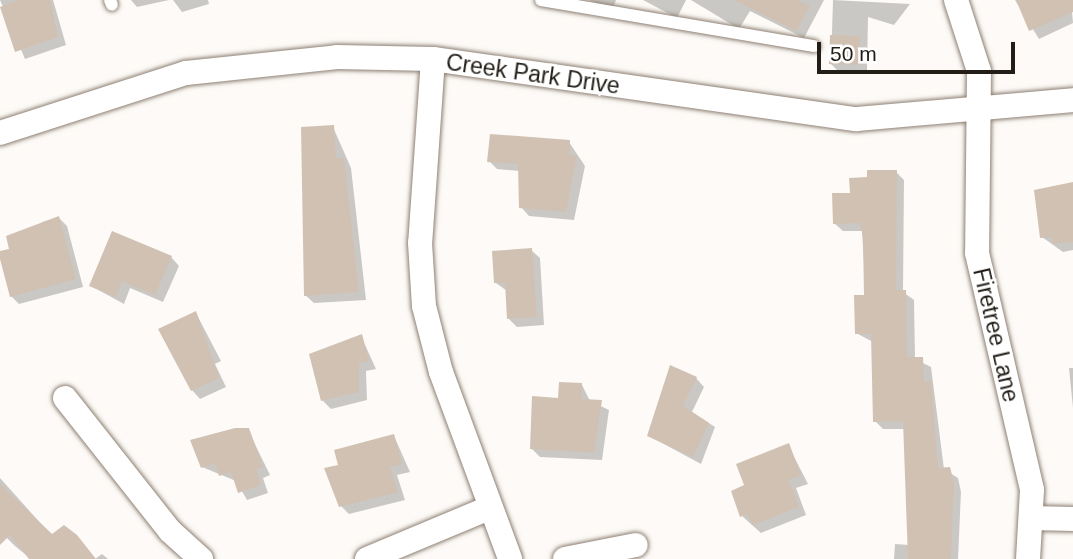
<!DOCTYPE html>
<style>
body{margin:0}
#map{position:relative;width:1073px;height:559px;overflow:hidden;background:#fdfaf7;font-family:Helvetica,sans-serif}
div>[style]{position:absolute}
.shadow>*{inset:0;background:#0003}
.building>*{inset:0;background:#d0c1b3;transform-origin:0 0}
.roads{filter:drop-shadow(0 0 2px #8e8073) drop-shadow(0 0 2px #8e8073)}
.service>*{height:12px;margin:-6px;padding:0 6px;transform-origin:6px;border-radius:6px;background:#fff}
.minor>*{height:24px;margin:-12px;padding:0 12px;transform-origin:12px;border-radius:12px;background:#fff}
span{translate:-50% -50%;white-space:nowrap;text-align:center;line-height:1.15;-webkit-text-stroke:5px #fff;paint-order:stroke}
.street-label{font-size:23px;color:#221d17}
.scale{position:absolute;left:817px;top:42px;width:198px;height:32px;box-sizing:border-box;border:4px solid #221d17;border-top:0;padding-left:9px;font-size:21px;line-height:24px;white-space:nowrap;color:#221d17;-webkit-text-stroke:5px #fff;paint-order:stroke}
</style>
<div id="map">
<div class="shadow">
<i style="clip-path:polygon(0 0,53px 0,66px 45px,25px 59px)"></i>
<i style="clip-path:polygon(131px 0,169px 0,137px 7px)"></i>
<i style="clip-path:polygon(173px 0,208px 0,209px 4px,182px 12px)"></i>
<i style="clip-path:polygon(589px 0,616px 0,613px 9px)"></i>
<i style="clip-path:polygon(643px 0,686px 0,677px 18px)"></i>
<i style="clip-path:polygon(691px 0,824px 0,804px 38px,750px 11px,739px 29px)"></i>
<i style="clip-path:polygon(833px 0,910px 4px,894px 25px,868px 17px,867px 72px,839px 72px,831px 64px)"></i>
<i style="clip-path:polygon(1015px 0,1071px 0,1073px 23px,1039px 39px)"></i>
<i style="clip-path:polygon(333px 127px,351px 168px,366px 300px,314px 303px,305px 295px)"></i>
<i style="clip-path:polygon(569px 142px,585px 166px,574px 220px,529px 216px,521px 207px,520px 171px,497px 169px,489px 161px)"></i>
<i style="clip-path:polygon(896px 172px,904px 180px,903px 292px,914px 300px,915px 359px,931px 367px,944px 469px,958px 478px,961px 492px,958px 559px,894px 559px,895px 544px,909px 545px,905px 429px,883px 429px,875px 421px,873px 342px,856px 333px,866px 297px,862px 231px,843px 231px,834px 223px,869px 179px)"></i>
<i style="clip-path:polygon(1073px 189px,1073px 250px,1063px 252px,1042px 237px)"></i>
<i style="clip-path:polygon(59px 218px,67px 226px,83px 287px,19px 304px,11px 296px,11px 250px,43px 229px,42px 222px)"></i>
<i style="clip-path:polygon(531px 250px,540px 258px,544px 325px,517px 327px,508px 318px,507px 291px,496px 283px)"></i>
<i style="clip-path:polygon(171px 257px,179px 266px,163px 302px,130px 288px,124px 304px,91px 286px)"></i>
<i style="clip-path:polygon(196px 313px,221px 361px,215px 364px,226px 387px,200px 399px,192px 390px)"></i>
<i style="clip-path:polygon(361px 336px,376px 369px,366px 371px,367px 400px,331px 409px,323px 401px)"></i>
<i style="clip-path:polygon(1069px 368px,1073px 368px,1073px 408px)"></i>
<i style="clip-path:polygon(696px 378px,704px 387px,692px 412px,715px 427px,701px 464px,649px 436px)"></i>
<i style="clip-path:polygon(582px 385px,590px 401px,609px 410px,602px 460px,540px 457px,532px 449px,559px 400px)"></i>
<i style="clip-path:polygon(248px 430px,270px 475px,263px 478px,268px 493px,247px 500px,236px 481px,202px 467px)"></i>
<i style="clip-path:polygon(394px 436px,410px 472px,397px 475px,405px 500px,349px 514px,341px 506px)"></i>
<i style="clip-path:polygon(788px 445px,808px 484px,796px 488px,806px 515px,761px 533px,742px 516px,746px 486px)"></i>
<i style="clip-path:polygon(0 478px,52px 536px,94px 559px,31px 559px,15px 546px,0 531px)"></i>
<i style="clip-path:polygon(102px 554px,108px 559px,95px 559px)"></i>
</div>
<div class="building">
<i style="clip-path:polygon(20px 0,50px 0,58px 37px,15px 52px,0 7px)"></i>
<i style="clip-path:polygon(734px 0,798px 0,810px 6px,796px 31px)"></i>
<i style="clip-path:polygon(1016px 0,1073px 0,1073px 12px,1029px 31px)"></i>
<i style="left:830px;top:35px;width:30px;height:29px;rotate:2deg"></i>
<i style="clip-path:polygon(334px 125px,336px 158px,344px 158px,359px 292px,304px 296px,301px 127px)"></i>
<i style="clip-path:polygon(490px 134px,570px 140px,569px 155px,577px 156px,566px 212px,519px 208px,518px 164px,487px 162px)"></i>
<i style="clip-path:polygon(867px 170px,897px 170px,896px 290px,906px 290px,907px 357px,923px 357px,924px 382px,931px 381px,938px 468px,950px 467px,954px 483px,951px 559px,908px 559px,903px 421px,873px 422px,871px 334px,855px 334px,854px 295px,864px 295px,863px 237px,860px 223px,833px 224px,832px 193px,850px 193px,849px 178px,867px 177px)"></i>
<i style="clip-path:polygon(1073px 182px,1073px 242px,1053px 244px,1052px 237px,1040px 238px,1034px 190px)"></i>
<i style="clip-path:polygon(59px 216px,76px 279px,10px 297px,0 259px,0 251px,9px 249px,6px 236px)"></i>
<i style="clip-path:polygon(112px 231px,172px 256px,155px 295px,122px 281px,116px 297px,89px 286px)"></i>
<i style="clip-path:polygon(532px 248px,537px 317px,507px 319px,505px 283px,494px 283px,492px 251px)"></i>
<i style="clip-path:polygon(196px 311px,219px 378px,191px 391px,158px 329px)"></i>
<i style="clip-path:polygon(362px 334px,369px 361px,359px 363px,359px 392px,321px 401px,309px 354px)"></i>
<i style="clip-path:polygon(670px 365px,697px 377px,683px 406px,709px 423px,693px 457px,647px 436px)"></i>
<i style="clip-path:polygon(559px 382px,582px 383px,582px 399px,602px 400px,594px 453px,530px 449px,532px 396px,558px 398px)"></i>
<i style="clip-path:polygon(235px 428px,249px 428px,263px 467px,256px 469px,261px 485px,238px 493px,231px 472px,219px 476px,215px 463px,201px 468px,190px 440px)"></i>
<i style="clip-path:polygon(394px 434px,402px 464px,390px 467px,398px 492px,339px 507px,324px 468px,338px 465px,334px 450px)"></i>
<i style="clip-path:polygon(789px 443px,801px 475px,789px 480px,799px 507px,752px 525px,747px 514px,740px 517px,731px 491px,744px 485px,736px 464px)"></i>
<i style="clip-path:polygon(0 484px,52px 534px,64px 525px,77px 535px,96px 559px,29px 559px,10px 535px,0 545px)"></i>
</div>
<div class="roads">
<div class="service">
<i style="left:110px;top:0;width:5px;rotate:68deg"></i>
<i style="left:541px;top:0;width:277px;rotate:9.6deg"></i>
</div>
<div class="minor">
<i style="left:956px;top:0;width:75px;rotate:72.1deg"></i>
<i style="left:979px;top:71px;width:182px;rotate:90.6deg"></i>
<i style="left:977px;top:253px;width:243px;rotate:76.9deg"></i>
<i style="left:1032px;top:490px;width:69px;rotate:93.3deg"></i>
<i style="left:433px;top:59px;width:184px;rotate:94deg"></i>
<i style="left:420px;top:243px;width:63px;rotate:86.4deg"></i>
<i style="left:424px;top:306px;width:68px;rotate:75.6deg"></i>
<i style="left:441px;top:372px;width:199px;rotate:69.7deg"></i>
<i style="left:0;top:133px;width:195px;rotate:-17.9deg"></i>
<i style="left:186px;top:73px;width:152px;rotate:-6deg"></i>
<i style="left:337px;top:57px;width:96px;rotate:1.2deg"></i>
<i style="left:433px;top:59px;width:428px;rotate:8.1deg"></i>
<i style="left:857px;top:119px;width:217px;rotate:-5deg"></i>
<i style="left:65px;top:398px;width:169px;rotate:51.7deg"></i>
<i style="left:170px;top:531px;width:42px;rotate:42.1deg"></i>
<i style="left:1031px;top:518px;width:42px;rotate:1.4deg"></i>
<i style="left:367px;top:559px;width:132px;rotate:-22.7deg"></i>
<i style="left:565px;top:559px;width:72px;rotate:-11.2deg"></i>
</div>
</div>
<div class="street-label">
<span style="left:533px;top:74px;rotate:8deg">Creek Park Drive</span>
<span style="left:996px;top:335px;rotate:77deg">Firetree Lane</span>
</div>
<div class="scale">50 m</div>
</div>
